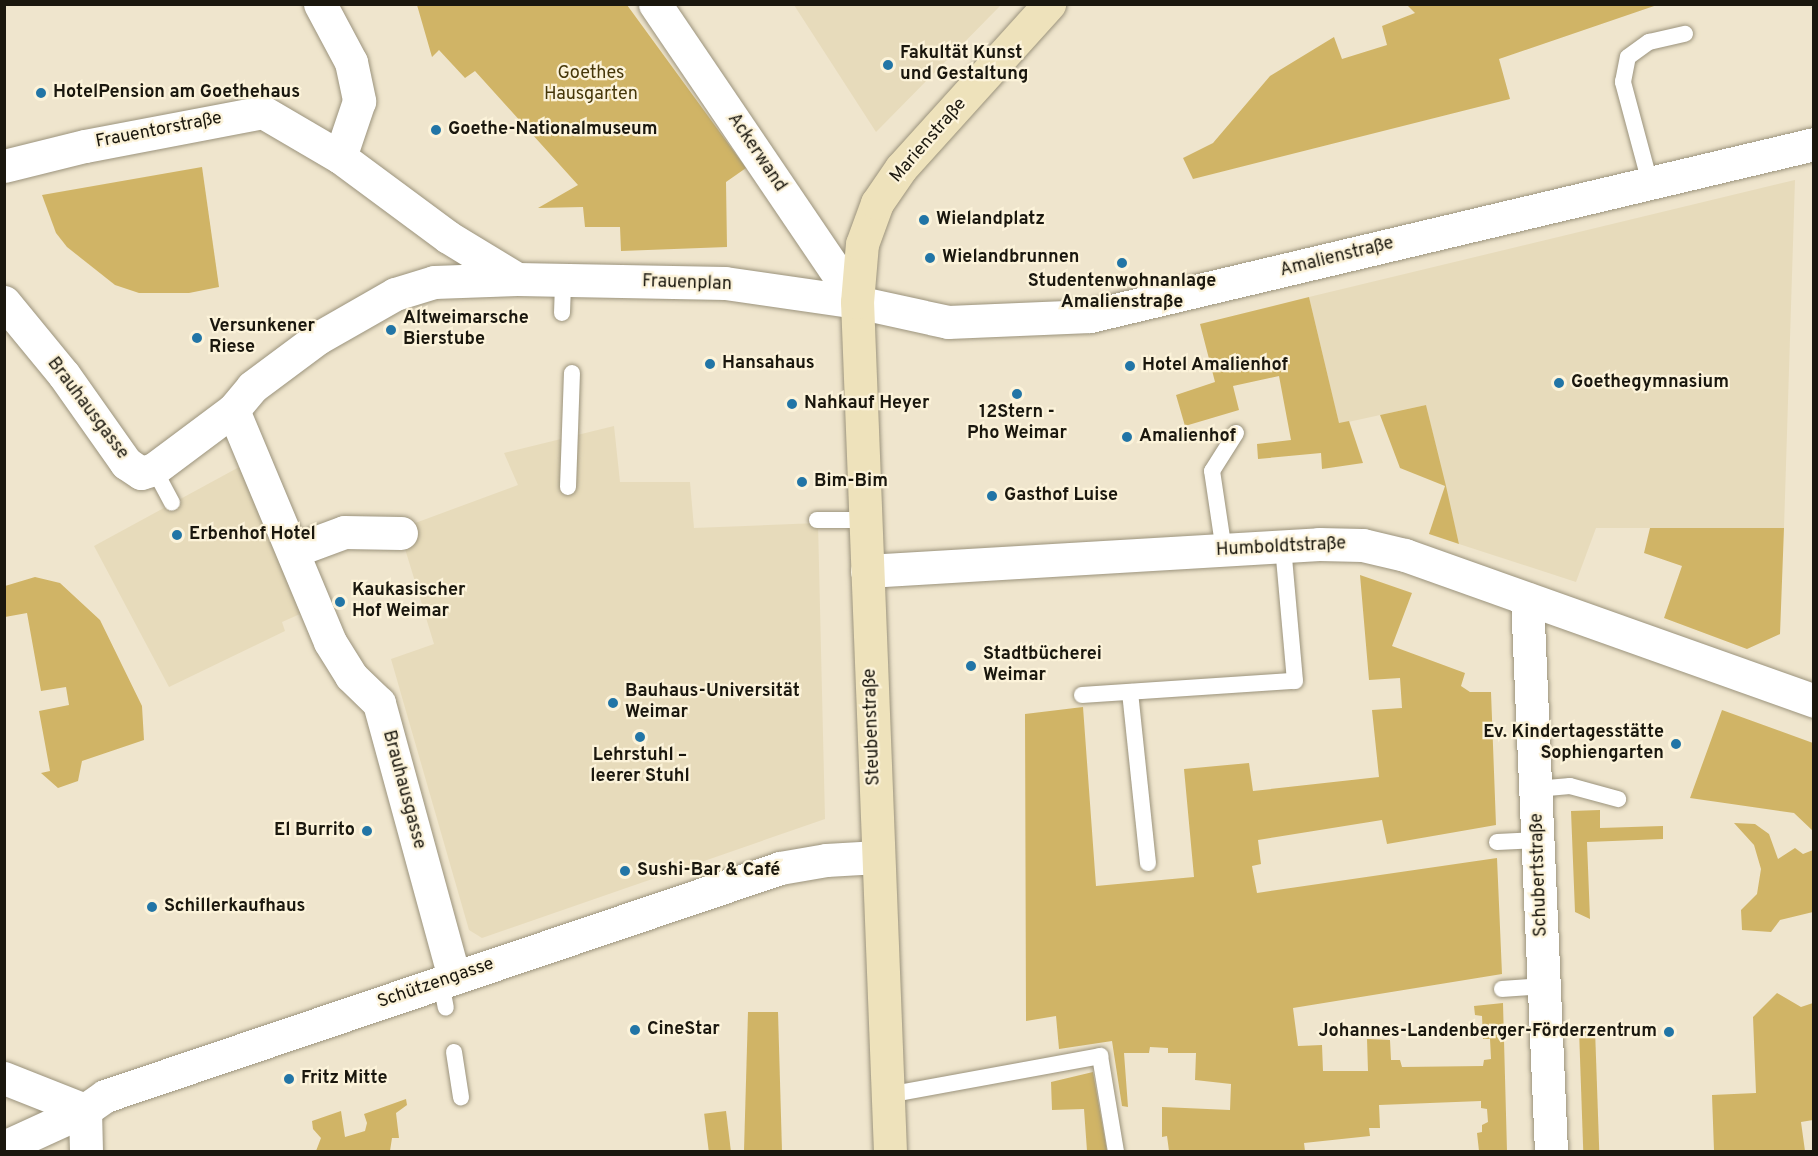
<!DOCTYPE html>
<meta charset="utf-8">
<style>
body{margin:0}
#map{position:relative;width:1818px;height:1156px;overflow:hidden;background:#efe5cd;font-family:Overpass,sans-serif}
div>[style]{position:absolute}
.built>*{inset:0;background:#e7dbbb}
.green>*{inset:0;background:#d0b466;transform-origin:0 0}
.roads{filter:drop-shadow(0 0 2px #9b937c) drop-shadow(0 0 2px #9b937c)}
.lane>*{height:16px;margin:-8px;padding:0 8px;transform-origin:8px;border-radius:8px;background:#fff}
.street>*{height:33px;margin:-16.5px;padding:0 16.5px;transform-origin:16.5px;border-radius:16.5px;background:#fff}
.secondary>*{height:33px;margin:-16.5px;padding:0 16.5px;transform-origin:16.5px;border-radius:16.5px;background:#eee2bb}
.dots>*{width:16px;height:16px;translate:-50% -50%;box-sizing:border-box;border:3px solid #fcf3da;border-radius:50%}
span{translate:-50% -50%;white-space:nowrap;text-align:center;line-height:1.15;-webkit-text-stroke:4.5px #fcf3da;paint-order:stroke}
.poi-label{font-size:18px;color:#1a170e;font-weight:700}
.left{translate:0 -50%;text-align:left}
.right{translate:-100% -50%;text-align:right}
.park-label{font-size:18px;color:#463709}
.street-label{font-size:18px;color:#1a170e}
.frame{position:absolute;inset:0;border:6px solid #1a170e;pointer-events:none}
</style>
<div id="map">
<div class="built">
<i style="clip-path:polygon(794px 5px,1001px 5px,876px 132px)"></i>
<i style="clip-path:polygon(1795px 180px,1784px 528px,1596px 528px,1576px 582px,1459px 544px,1426px 405px,1339px 424px,1309px 297px)"></i>
<i style="clip-path:polygon(614px 426px,620px 482px,690px 482px,694px 528px,818px 523px,825px 819px,482px 938px,469px 930px,391px 659px,434px 644px,399px 529px,518px 485px,504px 453px)"></i>
<i style="clip-path:polygon(241px 466px,309px 610px,282px 622px,285px 631px,169px 687px,94px 546px)"></i>
</div>
<div class="green">
<i style="clip-path:polygon(417px 5px,627px 5px,746px 168px,726px 182px,727px 247px,621px 251px,620px 227px,585px 227px,583px 207px,538px 208px,578px 185px,475px 71px,465px 78px,439px 50px,432px 57px)"></i>
<i style="clip-path:polygon(1407px 5px,1657px 5px,1499px 59px,1510px 99px,1193px 179px,1183px 158px,1213px 143px,1270px 76px,1334px 37px,1342px 59px,1387px 45px,1382px 26px,1415px 13px)"></i>
<i style="clip-path:polygon(202px 167px,219px 287px,189px 293px,139px 293px,115px 285px,67px 247px,56px 233px,42px 195px)"></i>
<i style="clip-path:polygon(1309px 297px,1339px 423px,1349px 421px,1363px 463px,1322px 469px,1321px 453px,1258px 459px,1257px 444px,1291px 440px,1279px 376px,1233px 386px,1239px 410px,1185px 426px,1176px 395px,1215px 382px,1200px 324px)"></i>
<i style="clip-path:polygon(1426px 405px,1446px 486px,1459px 544px,1429px 534px,1445px 486px,1400px 468px,1380px 415px)"></i>
<i style="clip-path:polygon(1650px 528px,1784px 528px,1780px 634px,1747px 649px,1664px 618px,1682px 566px,1644px 553px)"></i>
<i style="clip-path:polygon(1360px 575px,1412px 593px,1392px 646px,1465px 673px,1461px 686px,1470px 692px,1491px 692px,1496px 825px,1387px 844px,1382px 820px,1258px 840px,1261px 864px,1252px 866px,1257px 893px,1497px 858px,1502px 974px,1293px 1008px,1298px 1046px,1322px 1045px,1323px 1071px,1368px 1071px,1367px 1039px,1390px 1040px,1391px 1060px,1400px 1060px,1402px 1067px,1483px 1066px,1484px 1060px,1491px 1059px,1490px 1039px,1483px 1039px,1482px 1016px,1475px 1015px,1474px 1006px,1503px 1003px,1507px 1151px,1479px 1151px,1477px 1133px,1482px 1132px,1482px 1125px,1488px 1122px,1487px 1109px,1481px 1108px,1481px 1101px,1379px 1105px,1380px 1128px,1369px 1128px,1370px 1136px,1304px 1143px,1305px 1151px,1169px 1151px,1167px 1136px,1162px 1137px,1162px 1107px,1230px 1110px,1231px 1084px,1195px 1080px,1196px 1053px,1168px 1053px,1168px 1048px,1150px 1047px,1149px 1053px,1124px 1053px,1128px 1107px,1122px 1106px,1112px 1041px,1059px 1049px,1056px 1016px,1026px 1021px,1025px 714px,1083px 707px,1096px 886px,1194px 877px,1184px 769px,1249px 763px,1253px 791px,1379px 777px,1372px 710px,1402px 708px,1400px 678px,1369px 680px)"></i>
<i style="clip-path:polygon(35px 577px,60px 583px,100px 620px,142px 706px,144px 740px,82px 761px,78px 781px,58px 788px,41px 773px,50px 771px,39px 711px,69px 705px,66px 687px,41px 691px,27px 613px,5px 617px,5px 586px)"></i>
<i style="clip-path:polygon(1722px 710px,1813px 743px,1813px 831px,1794px 813px,1690px 798px)"></i>
<i style="clip-path:polygon(1600px 810px,1600px 828px,1663px 826px,1663px 839px,1587px 842px,1590px 919px,1575px 912px,1571px 811px)"></i>
<i style="clip-path:polygon(1734px 823px,1755px 824px,1769px 834px,1778px 859px,1795px 848px,1803px 854px,1813px 850px,1813px 912px,1780px 920px,1771px 932px,1742px 930px,1741px 910px,1757px 894px,1761px 869px,1754px 845px)"></i>
<i style="clip-path:polygon(1777px 993px,1801px 1007px,1813px 1003px,1813px 1120px,1801px 1122px,1805px 1151px,1714px 1151px,1712px 1095px,1756px 1093px,1753px 1017px)"></i>
<i style="clip-path:polygon(748px 1012px,778px 1012px,782px 1151px,744px 1151px)"></i>
<i style="left:1595px;top:1029px;width:122px;height:16px;rotate:88deg"></i>
<i style="clip-path:polygon(1093px 1072px,1107px 1151px,1087px 1151px,1084px 1109px,1052px 1110px,1051px 1082px)"></i>
<i style="clip-path:polygon(406px 1099px,407px 1105px,396px 1113px,399px 1138px,392px 1138px,390px 1151px,316px 1151px,321px 1138px,313px 1129px,312px 1121px,341px 1111px,345px 1137px,365px 1131px,367px 1123px,364px 1114px)"></i>
<i style="left:726px;top:1111px;width:40px;height:22px;rotate:83deg"></i>
</div>
<div class="roads">
<div class="lane">
<i style="left:1650px;top:183px;width:105px;rotate:-105deg"></i>
<i style="left:1623px;top:82px;width:25px;rotate:-79deg"></i>
<i style="left:1628px;top:57px;width:26px;rotate:-36deg"></i>
<i style="left:1649px;top:42px;width:37px;rotate:-13deg"></i>
<i style="left:562px;top:313px;width:32px;rotate:-88deg"></i>
<i style="left:154px;top:469px;width:38px;rotate:62deg"></i>
<i style="left:568px;top:487px;width:114px;rotate:-88deg"></i>
<i style="left:817px;top:520px;width:48px"></i>
<i style="left:1224px;top:551px;width:81px;rotate:-98.5deg"></i>
<i style="left:1212px;top:471px;width:45px;rotate:-57.7deg"></i>
<i style="left:1130px;top:692px;width:172px;rotate:84deg"></i>
<i style="left:1082px;top:695px;width:213px;rotate:-3.8deg"></i>
<i style="left:1295px;top:681px;width:135px;rotate:-95.1deg"></i>
<i style="left:1536px;top:789px;width:34px;rotate:-5deg"></i>
<i style="left:1570px;top:786px;width:50px;rotate:15.2deg"></i>
<i style="left:1497px;top:842px;width:41px;rotate:-2.8deg"></i>
<i style="left:441px;top:983px;width:25px;rotate:79deg"></i>
<i style="left:1502px;top:989px;width:42px;rotate:-4.1deg"></i>
<i style="left:454px;top:1052px;width:46px;rotate:81.2deg"></i>
<i style="left:888px;top:1095px;width:216px;rotate:-10.4deg"></i>
<i style="left:1100px;top:1056px;width:97px;rotate:80.5deg"></i>
</div>
<div class="street">
<i style="left:320px;top:4px;width:66px;rotate:61.9deg"></i>
<i style="left:351px;top:62px;width:40px;rotate:78deg"></i>
<i style="left:359px;top:101px;width:59px;rotate:108.7deg"></i>
<i style="left:655px;top:4px;width:360px;rotate:55.9deg"></i>
<i style="left:4px;top:166px;width:83px;rotate:-13.9deg"></i>
<i style="left:85px;top:146px;width:181px;rotate:-10.8deg"></i>
<i style="left:263px;top:112px;width:89px;rotate:30.3deg"></i>
<i style="left:340px;top:157px;width:134px;rotate:36.5deg"></i>
<i style="left:448px;top:237px;width:81px;rotate:31.3deg"></i>
<i style="left:4px;top:302px;width:94px;rotate:50.6deg"></i>
<i style="left:64px;top:375px;width:108px;rotate:54.8deg"></i>
<i style="left:126px;top:463px;width:18px;rotate:34deg"></i>
<i style="left:141px;top:473px;width:14px;rotate:-17deg"></i>
<i style="left:154px;top:469px;width:99px;rotate:-36.8deg"></i>
<i style="left:233px;top:410px;width:30px;rotate:-50deg"></i>
<i style="left:252px;top:387px;width:82px;rotate:-36.6deg"></i>
<i style="left:318px;top:338px;width:89px;rotate:-29.7deg"></i>
<i style="left:395px;top:294px;width:41px;rotate:-17.1deg"></i>
<i style="left:434px;top:282px;width:83px;rotate:-2.1deg"></i>
<i style="left:517px;top:279px;width:208px;rotate:1.1deg"></i>
<i style="left:725px;top:283px;width:133px;rotate:8.2deg"></i>
<i style="left:857px;top:302px;width:93px;rotate:12.4deg"></i>
<i style="left:948px;top:322px;width:142px;rotate:-2.4deg"></i>
<i style="left:1090px;top:316px;width:744px;rotate:-13.36deg"></i>
<i style="left:233px;top:410px;width:251px;rotate:67.3deg"></i>
<i style="left:330px;top:642px;width:40px;rotate:58deg"></i>
<i style="left:351px;top:676px;width:39px;rotate:44deg"></i>
<i style="left:379px;top:703px;width:285px;rotate:74.7deg"></i>
<i style="left:293px;top:551px;width:54px;rotate:-20.4deg"></i>
<i style="left:344px;top:532px;width:57px;rotate:1deg"></i>
<i style="left:867px;top:571px;width:453px;rotate:-3.4deg"></i>
<i style="left:1319px;top:544px;width:44px;rotate:1.3deg"></i>
<i style="left:1363px;top:545px;width:43px;rotate:13.4deg"></i>
<i style="left:1405px;top:555px;width:434px;rotate:19.6deg"></i>
<i style="left:1527px;top:599px;width:554px;rotate:87.51deg"></i>
<i style="left:4px;top:1078px;width:87px;rotate:21.6deg"></i>
<i style="left:85px;top:1110px;width:42px;rotate:88.6deg"></i>
<i style="left:4px;top:1147px;width:89px;rotate:-24.6deg"></i>
<i style="left:85px;top:1110px;width:24px;rotate:-35deg"></i>
<i style="left:105px;top:1096px;width:712px;rotate:-18.66deg"></i>
<i style="left:780px;top:868px;width:47px;rotate:-9.9deg"></i>
<i style="left:826px;top:860px;width:52px;rotate:-3.3deg"></i>
</div>
<div class="secondary">
<i style="left:890px;top:1152px;width:851px;rotate:-92.22deg"></i>
<i style="left:857px;top:302px;width:58px;rotate:-85.1deg"></i>
<i style="left:862px;top:244px;width:44px;rotate:-69.9deg"></i>
<i style="left:877px;top:203px;width:42px;rotate:-55.6deg"></i>
<i style="left:901px;top:168px;width:221px;rotate:-47.9deg"></i>
</div>
</div>
<div class="dots">
<i style="left:888px;top:65px;background:#2275a6"></i>
<i style="left:41px;top:93px;background:#2275a6"></i>
<i style="left:436px;top:130px;background:#2275a6"></i>
<i style="left:924px;top:220px;background:#2275a6"></i>
<i style="left:930px;top:258px;background:#2275a6"></i>
<i style="left:1122px;top:263px;background:#2275a6"></i>
<i style="left:391px;top:330px;background:#2275a6"></i>
<i style="left:197px;top:338px;background:#2275a6"></i>
<i style="left:710px;top:364px;background:#2275a6"></i>
<i style="left:1130px;top:366px;background:#2275a6"></i>
<i style="left:1559px;top:383px;background:#2275a6"></i>
<i style="left:1017px;top:394px;background:#2275a6"></i>
<i style="left:792px;top:404px;background:#2275a6"></i>
<i style="left:1127px;top:437px;background:#2275a6"></i>
<i style="left:802px;top:482px;background:#2275a6"></i>
<i style="left:992px;top:496px;background:#2275a6"></i>
<i style="left:177px;top:535px;background:#2275a6"></i>
<i style="left:340px;top:602px;background:#2275a6"></i>
<i style="left:971px;top:666px;background:#2275a6"></i>
<i style="left:613px;top:703px;background:#2275a6"></i>
<i style="left:640px;top:737px;background:#2275a6"></i>
<i style="left:1676px;top:744px;background:#2275a6"></i>
<i style="left:367px;top:831px;background:#2275a6"></i>
<i style="left:625px;top:871px;background:#2275a6"></i>
<i style="left:152px;top:907px;background:#2275a6"></i>
<i style="left:635px;top:1030px;background:#2275a6"></i>
<i style="left:1669px;top:1032px;background:#2275a6"></i>
<i style="left:289px;top:1079px;background:#2275a6"></i>
</div>
<div class="poi-label">
<span class="left" style="left:900px;top:65px">Fakultät Kunst<br>und Gestaltung</span>
<span class="left" style="left:53px;top:93px">HotelPension am Goethehaus</span>
<span class="left" style="left:448px;top:130px">Goethe-Nationalmuseum</span>
<span class="left" style="left:936px;top:220px">Wielandplatz</span>
<span class="left" style="left:942px;top:258px">Wielandbrunnen</span>
<span style="left:1122px;top:293px">Studentenwohnanlage<br>Amalienstraße</span>
<span class="left" style="left:403px;top:330px">Altweimarsche<br>Bierstube</span>
<span class="left" style="left:209px;top:338px">Versunkener<br>Riese</span>
<span class="left" style="left:722px;top:364px">Hansahaus</span>
<span class="left" style="left:1142px;top:366px">Hotel Amalienhof</span>
<span class="left" style="left:1571px;top:383px">Goethegymnasium</span>
<span class="left" style="left:804px;top:404px">Nahkauf Heyer</span>
<span style="left:1017px;top:424px">12Stern -<br>Pho Weimar</span>
<span class="left" style="left:1139px;top:437px">Amalienhof</span>
<span class="left" style="left:814px;top:482px">Bim-Bim</span>
<span class="left" style="left:1004px;top:496px">Gasthof Luise</span>
<span class="left" style="left:189px;top:535px">Erbenhof Hotel</span>
<span class="left" style="left:352px;top:602px">Kaukasischer<br>Hof Weimar</span>
<span class="left" style="left:983px;top:666px">Stadtbücherei<br>Weimar</span>
<span class="left" style="left:625px;top:703px">Bauhaus-Universität<br>Weimar</span>
<span class="right" style="left:1664px;top:744px">Ev. Kindertagesstätte<br>Sophiengarten</span>
<span style="left:640px;top:767px">Lehrstuhl –<br>leerer Stuhl</span>
<span class="right" style="left:355px;top:831px">El Burrito</span>
<span class="left" style="left:637px;top:871px">Sushi-Bar &amp; Café</span>
<span class="left" style="left:164px;top:907px">Schillerkaufhaus</span>
<span class="left" style="left:647px;top:1030px">CineStar</span>
<span class="right" style="left:1657px;top:1032px">Johannes-Landenberger-Förderzentrum</span>
<span class="left" style="left:301px;top:1079px">Fritz Mitte</span>
</div>
<div class="park-label">
<span style="left:591px;top:85px">Goethes<br>Hausgarten</span>
</div>
<div class="street-label">
<span style="left:159px;top:131px;rotate:-11deg">Frauentorstraße</span>
<span style="left:929px;top:141px;rotate:-49deg">Marienstraße</span>
<span style="left:756px;top:153px;rotate:56deg">Ackerwand</span>
<span style="left:1337px;top:258px;rotate:-14deg">Amalienstraße</span>
<span style="left:687px;top:284px;rotate:2deg">Frauenplan</span>
<span style="left:87px;top:409px;rotate:53deg">Brauhausgasse</span>
<span style="left:1281px;top:548px;rotate:-3deg">Humboldtstraße</span>
<span style="left:873px;top:727px;rotate:-92deg">Steubenstraße</span>
<span style="left:403px;top:790px;rotate:75deg">Brauhausgasse</span>
<span style="left:1540px;top:875px;rotate:-92deg">Schubertstraße</span>
<span style="left:436px;top:984px;rotate:-19deg">Schützengasse</span>
</div>
<div class="frame"></div>
</div>
